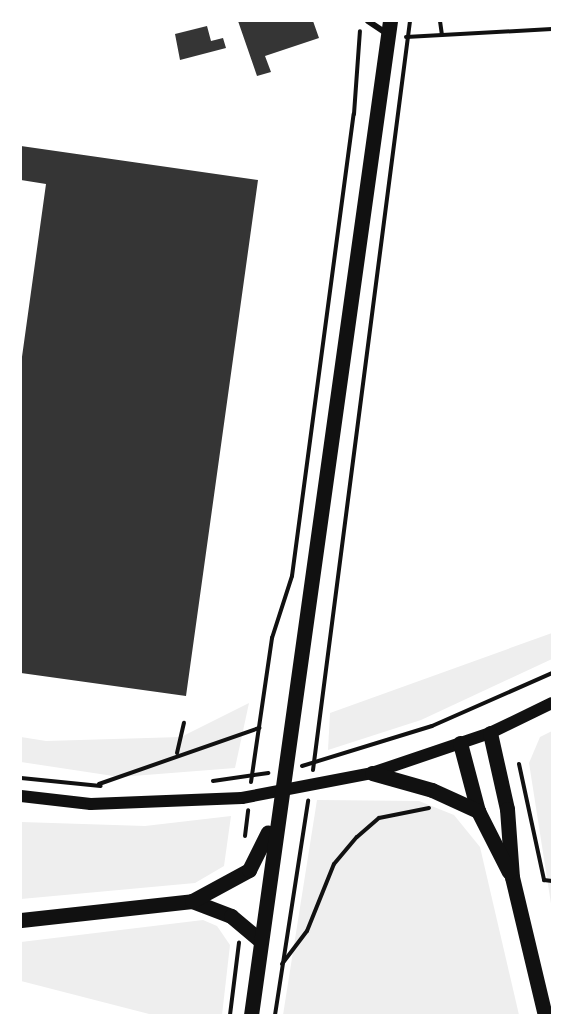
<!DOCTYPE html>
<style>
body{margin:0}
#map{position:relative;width:573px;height:1036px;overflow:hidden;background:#fff;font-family:"DejaVu Sans",sans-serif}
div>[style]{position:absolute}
.green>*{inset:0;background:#eee}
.building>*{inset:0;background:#353535}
.path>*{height:4px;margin:-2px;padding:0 2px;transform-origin:2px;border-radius:2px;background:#111}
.minor>*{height:6px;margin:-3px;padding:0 3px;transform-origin:3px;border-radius:3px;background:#111}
.secondary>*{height:12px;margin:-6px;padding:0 6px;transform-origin:6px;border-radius:6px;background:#111}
.primary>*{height:15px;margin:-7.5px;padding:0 7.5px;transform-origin:7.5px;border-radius:7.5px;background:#111}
span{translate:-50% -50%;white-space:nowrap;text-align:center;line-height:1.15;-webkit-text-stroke:5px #fff;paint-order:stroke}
.frame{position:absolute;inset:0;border:22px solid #fff;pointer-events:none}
</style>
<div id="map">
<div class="green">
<i style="clip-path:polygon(552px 633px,552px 659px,421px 720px,328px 750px,330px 713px)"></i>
<i style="clip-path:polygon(249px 703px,235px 768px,120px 777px,21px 762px,21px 737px,46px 741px,181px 737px)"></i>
<i style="clip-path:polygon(552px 731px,552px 910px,529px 763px,540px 737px)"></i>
<i style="clip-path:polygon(317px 800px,419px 801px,454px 815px,480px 847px,519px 1015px,283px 1015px)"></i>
<i style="clip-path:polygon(231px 816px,224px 866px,195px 883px,21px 899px,21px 822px,145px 826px)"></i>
<i style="clip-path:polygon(203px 920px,217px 926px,230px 945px,222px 1015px,153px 1015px,21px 981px,21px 942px)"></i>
</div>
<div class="building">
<i style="clip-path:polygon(238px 21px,313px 21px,319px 38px,265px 56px,271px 72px,257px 76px)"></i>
<i style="clip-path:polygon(207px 26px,211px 41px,223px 38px,226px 48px,180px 60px,175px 34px)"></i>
<i style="clip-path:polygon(21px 146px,258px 180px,186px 696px,21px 673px,21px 364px,46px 184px,21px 180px)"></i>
</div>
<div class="path">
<i style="left:440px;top:21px;width:14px;rotate:82deg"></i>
<i style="left:406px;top:37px;width:146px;rotate:-3.1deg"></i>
<i style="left:177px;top:753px;width:31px;rotate:-77deg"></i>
<i style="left:519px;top:764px;width:119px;rotate:77.8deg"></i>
<i style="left:544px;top:880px;width:8px;rotate:7deg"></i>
<i style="left:302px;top:766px;width:136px;rotate:-17.1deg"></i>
<i style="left:432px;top:726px;width:131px;rotate:-23.8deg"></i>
<i style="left:313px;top:770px;width:755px;rotate:-82.62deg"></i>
<i style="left:21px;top:778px;width:80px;rotate:5.7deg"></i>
<i style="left:213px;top:781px;width:56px;rotate:-8.3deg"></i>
<i style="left:251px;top:782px;width:146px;rotate:-81.7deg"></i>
<i style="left:272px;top:638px;width:65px;rotate:-72.1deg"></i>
<i style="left:292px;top:576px;width:466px;rotate:-82.4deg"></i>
<i style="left:354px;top:114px;width:83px;rotate:-85.9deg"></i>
<i style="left:99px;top:784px;width:170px;rotate:-19.3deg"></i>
<i style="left:245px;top:836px;width:26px;rotate:-83deg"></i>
<i style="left:282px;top:964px;width:41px;rotate:-52.9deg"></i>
<i style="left:307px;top:931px;width:72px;rotate:-68.1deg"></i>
<i style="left:334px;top:864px;width:35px;rotate:-50deg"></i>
<i style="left:357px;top:837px;width:29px;rotate:-41deg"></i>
<i style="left:379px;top:818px;width:51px;rotate:-11.3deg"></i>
<i style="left:230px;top:1015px;width:73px;rotate:-82.9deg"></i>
<i style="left:275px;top:1015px;width:217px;rotate:-81.2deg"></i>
</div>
<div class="minor">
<i style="left:368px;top:21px;width:23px;rotate:34deg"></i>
</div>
<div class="secondary">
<i style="left:21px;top:796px;width:70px;rotate:6.5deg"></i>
<i style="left:91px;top:804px;width:151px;rotate:-2.3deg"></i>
<i style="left:242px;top:798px;width:132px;rotate:-10.9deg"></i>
<i style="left:372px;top:773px;width:125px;rotate:-18.7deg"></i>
<i style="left:490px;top:733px;width:69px;rotate:-25.8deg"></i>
</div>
<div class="primary">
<i style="left:490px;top:733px;width:78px;rotate:77.4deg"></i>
<i style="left:507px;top:809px;width:68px;rotate:85.8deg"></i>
<i style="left:512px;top:877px;width:142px;rotate:76.6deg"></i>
<i style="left:460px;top:743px;width:70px;rotate:75.2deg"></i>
<i style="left:478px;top:811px;width:68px;rotate:63.1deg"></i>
<i style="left:372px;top:773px;width:62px;rotate:15.8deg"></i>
<i style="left:432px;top:790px;width:51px;rotate:24.5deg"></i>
<i style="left:192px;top:901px;width:42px;rotate:21deg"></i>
<i style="left:231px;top:916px;width:38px;rotate:40deg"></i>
<i style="left:21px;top:920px;width:172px;rotate:-6.3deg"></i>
<i style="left:192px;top:901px;width:65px;rotate:-28.5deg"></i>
<i style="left:249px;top:870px;width:42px;rotate:-63.4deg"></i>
<i style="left:251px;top:1015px;width:1004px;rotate:-82.04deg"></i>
</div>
<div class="frame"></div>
</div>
